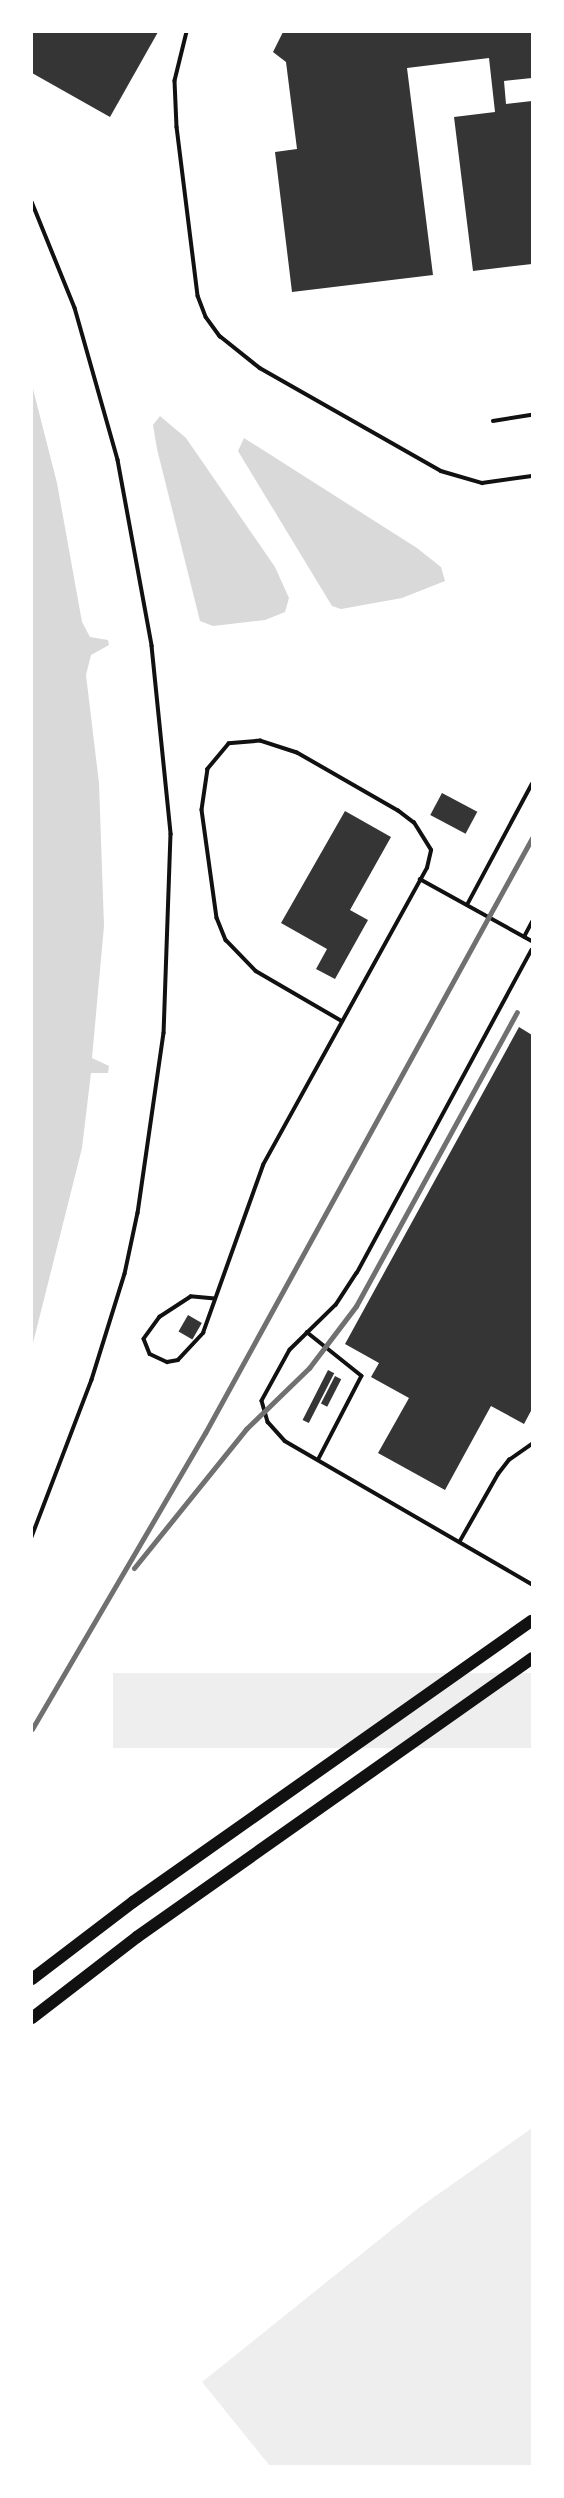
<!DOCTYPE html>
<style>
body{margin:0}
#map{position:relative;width:564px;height:2498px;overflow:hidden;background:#fff;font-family:Inter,sans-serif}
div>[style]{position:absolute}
.green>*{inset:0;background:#eee;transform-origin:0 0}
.water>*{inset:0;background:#d9d9d9}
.building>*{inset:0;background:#353535;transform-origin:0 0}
.path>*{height:3.5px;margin:-1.75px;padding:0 1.75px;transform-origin:1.75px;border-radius:1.75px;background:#111}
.service>*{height:3.5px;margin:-1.75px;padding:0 1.75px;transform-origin:1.75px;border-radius:1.75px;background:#111}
.primary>*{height:12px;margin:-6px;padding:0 6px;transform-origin:6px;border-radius:6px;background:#111}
.rail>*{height:5px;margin:-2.5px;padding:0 2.5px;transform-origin:2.5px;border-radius:2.5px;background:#707070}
span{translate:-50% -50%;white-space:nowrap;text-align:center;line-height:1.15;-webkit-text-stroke:7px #fff;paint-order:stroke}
.frame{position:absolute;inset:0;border:33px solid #fff;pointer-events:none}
</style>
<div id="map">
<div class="green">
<i style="left:532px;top:1673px;width:75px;height:419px;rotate:90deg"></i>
<i style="clip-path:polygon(532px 2128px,532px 2466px,270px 2466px,202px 2382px,420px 2207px)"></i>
</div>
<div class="water">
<i style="clip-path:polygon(32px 385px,57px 483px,82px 622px,90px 637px,108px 640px,109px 645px,91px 655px,86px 675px,99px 783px,104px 926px,92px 1058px,109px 1066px,108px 1073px,91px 1073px,82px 1148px,32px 1347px)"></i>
<i style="clip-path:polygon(160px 416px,186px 438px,275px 567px,289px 598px,285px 612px,265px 620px,213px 626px,200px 621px,157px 449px,153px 425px)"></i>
<i style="clip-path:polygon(244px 438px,417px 548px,441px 567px,445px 581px,402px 598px,341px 609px,332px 606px,238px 451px)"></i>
</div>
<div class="building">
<i style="clip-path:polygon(32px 32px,158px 32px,110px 117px,32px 73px)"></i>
<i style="clip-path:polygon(283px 32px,532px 32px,532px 78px,504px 81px,506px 104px,532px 101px,532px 264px,473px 271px,454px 117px,495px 112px,489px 58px,407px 68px,433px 275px,292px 292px,275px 152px,297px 149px,286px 62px,273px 52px)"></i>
<i style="left:442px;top:793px;width:40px;height:25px;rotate:28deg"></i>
<i style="clip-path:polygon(345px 811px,391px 837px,350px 910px,368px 920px,335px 979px,316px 969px,327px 949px,281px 923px)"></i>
<i style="clip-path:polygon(519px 1027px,532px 1035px,532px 1409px,524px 1424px,491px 1406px,445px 1490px,378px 1453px,409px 1398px,371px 1377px,379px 1363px,345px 1344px)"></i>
<i style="left:188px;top:1315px;width:16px;height:19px;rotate:30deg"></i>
<i style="left:328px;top:1370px;width:7px;height:56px;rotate:27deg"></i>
<i style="left:335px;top:1376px;width:7px;height:31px;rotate:27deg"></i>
</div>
<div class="path">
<i style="left:32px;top:202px;width:114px;rotate:67.9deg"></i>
<i style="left:75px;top:308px;width:158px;rotate:74.2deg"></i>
<i style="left:118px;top:460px;width:189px;rotate:79.6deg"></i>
<i style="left:152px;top:646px;width:189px;rotate:84.2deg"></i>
<i style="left:171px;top:834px;width:199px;rotate:92deg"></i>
<i style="left:164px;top:1033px;width:182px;rotate:98.2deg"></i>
<i style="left:138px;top:1213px;width:62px;rotate:102deg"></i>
<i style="left:125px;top:1274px;width:111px;rotate:107.3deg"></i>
<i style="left:92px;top:1380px;width:168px;rotate:110.9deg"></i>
</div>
<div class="service">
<i style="left:187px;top:32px;width:50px;rotate:103.8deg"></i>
<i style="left:175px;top:81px;width:46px;rotate:87.5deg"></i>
<i style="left:177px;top:127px;width:170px;rotate:82.9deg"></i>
<i style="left:198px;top:296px;width:22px;rotate:69deg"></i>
<i style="left:206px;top:317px;width:24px;rotate:54deg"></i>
<i style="left:220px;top:336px;width:51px;rotate:38.7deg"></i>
<i style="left:260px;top:368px;width:208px;rotate:29.6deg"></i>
<i style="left:441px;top:471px;width:43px;rotate:16.3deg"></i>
<i style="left:482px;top:483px;width:50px;rotate:-8deg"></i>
<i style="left:493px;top:421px;width:39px;rotate:-9deg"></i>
<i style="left:420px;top:879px;width:128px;rotate:29deg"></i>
<i style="left:467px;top:905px;width:137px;rotate:-61.8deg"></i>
<i style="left:524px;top:937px;width:17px;rotate:-62deg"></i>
<i style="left:532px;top:950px;width:367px;rotate:118.4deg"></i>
<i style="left:357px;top:1273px;width:38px;rotate:123deg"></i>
<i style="left:336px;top:1305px;width:64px;rotate:135.6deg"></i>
<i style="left:290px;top:1350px;width:58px;rotate:118.8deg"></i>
<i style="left:262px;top:1401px;width:22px;rotate:74deg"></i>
<i style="left:268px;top:1422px;width:25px;rotate:48deg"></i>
<i style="left:285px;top:1441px;width:285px;rotate:30.1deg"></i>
<i style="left:215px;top:1299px;width:24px;rotate:-175deg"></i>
<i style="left:191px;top:1297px;width:37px;rotate:147deg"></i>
<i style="left:160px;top:1317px;width:27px;rotate:126deg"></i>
<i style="left:144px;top:1339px;width:16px;rotate:68deg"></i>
<i style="left:150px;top:1354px;width:19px;rotate:25deg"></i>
<i style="left:167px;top:1362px;width:11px;rotate:-10deg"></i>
<i style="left:178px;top:1360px;width:37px;rotate:-47deg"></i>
<i style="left:203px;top:1333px;width:178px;rotate:-70.3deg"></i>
<i style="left:263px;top:1165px;width:339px;rotate:-61.1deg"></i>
<i style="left:427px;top:868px;width:18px;rotate:-77deg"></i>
<i style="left:431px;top:850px;width:32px;rotate:-122deg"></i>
<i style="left:414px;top:823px;width:20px;rotate:-143deg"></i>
<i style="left:398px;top:811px;width:116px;rotate:-150.1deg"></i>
<i style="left:297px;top:753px;width:38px;rotate:-162deg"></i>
<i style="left:261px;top:741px;width:32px;rotate:175deg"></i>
<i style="left:229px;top:744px;width:33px;rotate:130deg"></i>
<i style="left:208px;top:769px;width:41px;rotate:98.3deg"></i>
<i style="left:202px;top:810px;width:109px;rotate:82.1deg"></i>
<i style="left:217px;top:918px;width:24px;rotate:68deg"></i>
<i style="left:226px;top:940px;width:43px;rotate:45.9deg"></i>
<i style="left:256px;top:971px;width:99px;rotate:30.2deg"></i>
<i style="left:307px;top:1332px;width:70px;rotate:38.7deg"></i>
<i style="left:362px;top:1376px;width:93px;rotate:117.4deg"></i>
<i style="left:460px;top:1541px;width:77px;rotate:-60.4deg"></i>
<i style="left:498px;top:1474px;width:18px;rotate:-52deg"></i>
<i style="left:509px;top:1460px;width:28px;rotate:-35deg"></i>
</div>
<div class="primary">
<i style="left:32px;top:1979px;width:127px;rotate:-37.3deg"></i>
<i style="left:133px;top:1902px;width:488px;rotate:-35.2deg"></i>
<i style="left:32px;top:2018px;width:133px;rotate:-37.6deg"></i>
<i style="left:137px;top:1937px;width:484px;rotate:-35.2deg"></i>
</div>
<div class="rail">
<i style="left:134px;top:1568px;width:179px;rotate:-51.1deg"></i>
<i style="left:246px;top:1429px;width:88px;rotate:-44.1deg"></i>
<i style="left:309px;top:1368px;width:78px;rotate:-52.8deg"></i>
<i style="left:356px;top:1306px;width:335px;rotate:-61.3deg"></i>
<i style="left:32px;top:1729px;width:343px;rotate:-59.7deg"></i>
<i style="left:205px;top:1433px;width:679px;rotate:-61.21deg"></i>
</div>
<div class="frame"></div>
</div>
